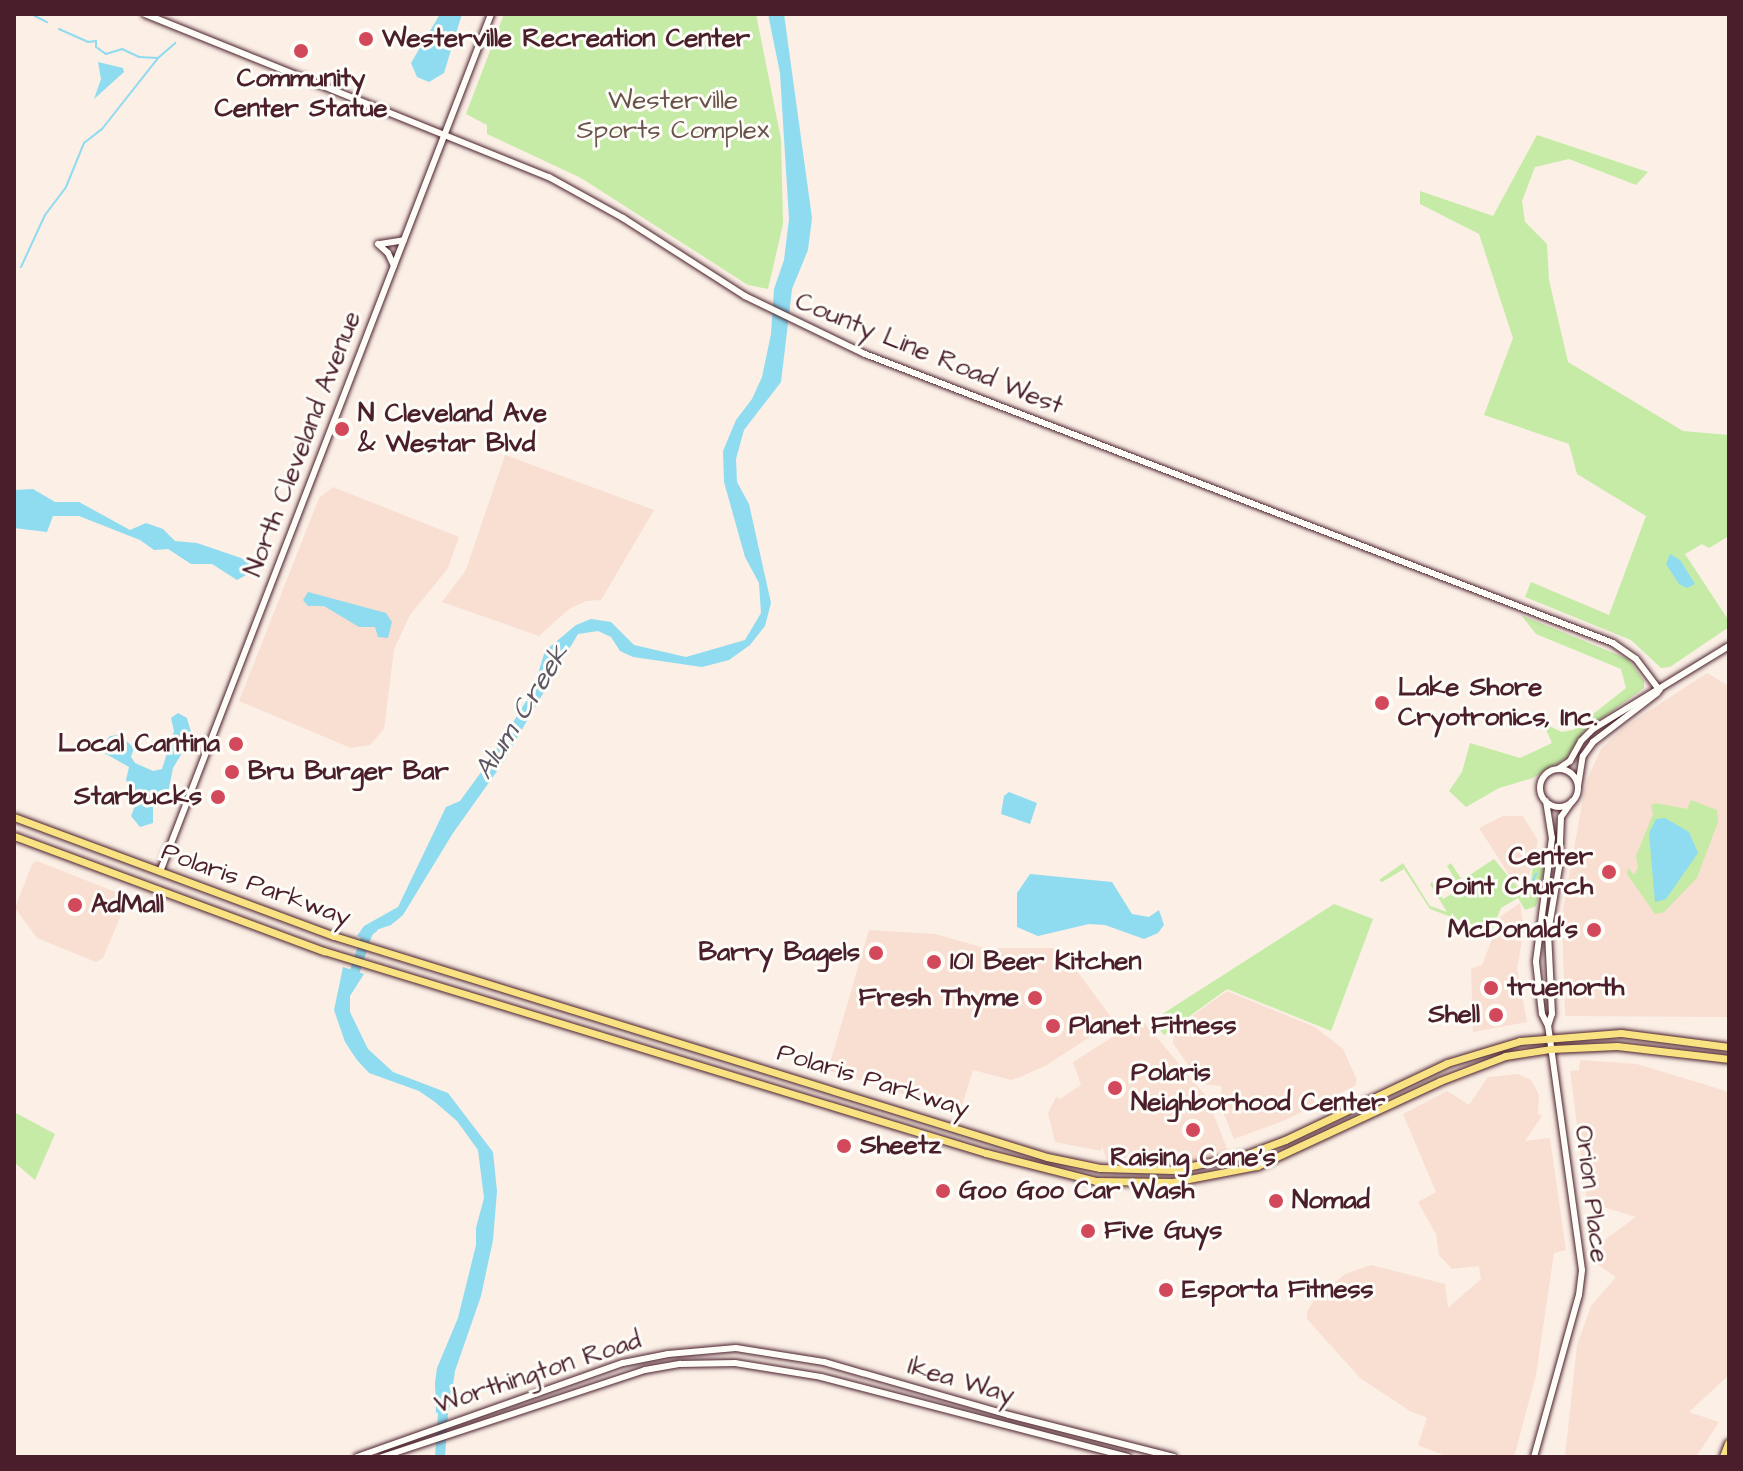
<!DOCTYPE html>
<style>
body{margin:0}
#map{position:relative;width:1743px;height:1471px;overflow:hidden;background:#fbefe6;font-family:"Architects Daughter",sans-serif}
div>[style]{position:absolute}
.built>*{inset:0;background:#f8dfd2}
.green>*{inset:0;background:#c5eba6}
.water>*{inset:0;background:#8fdbf0}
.stream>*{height:2px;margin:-1px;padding:0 1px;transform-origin:1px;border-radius:1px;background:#8fdbf0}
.river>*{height:10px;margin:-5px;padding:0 5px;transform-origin:5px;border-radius:5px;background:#8fdbf0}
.roads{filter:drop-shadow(0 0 2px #4a1f2b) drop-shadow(0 0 2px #4a1f2b)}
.secondary>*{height:6px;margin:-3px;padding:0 3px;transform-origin:3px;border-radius:3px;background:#fdfcf7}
.secondary>.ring{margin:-3px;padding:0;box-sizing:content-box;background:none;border:6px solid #fdfcf7;border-radius:50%}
.primary>*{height:7px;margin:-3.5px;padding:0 3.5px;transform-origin:3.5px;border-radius:3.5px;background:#f8e281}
.highway>*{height:8px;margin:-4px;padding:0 4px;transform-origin:4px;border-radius:4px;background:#f8e281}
.dots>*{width:22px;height:22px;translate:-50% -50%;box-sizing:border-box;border:4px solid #fdfcf7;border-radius:50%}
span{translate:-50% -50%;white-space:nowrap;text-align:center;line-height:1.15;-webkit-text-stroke:6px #fdfcf7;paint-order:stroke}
.poi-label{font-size:26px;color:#4a1f2b;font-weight:700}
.left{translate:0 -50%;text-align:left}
.right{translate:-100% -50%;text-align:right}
.park-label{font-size:26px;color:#69524a}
.street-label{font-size:26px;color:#4a1f2b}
.water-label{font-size:28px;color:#5f5766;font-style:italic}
.frame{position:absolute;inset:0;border:16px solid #4a1f2b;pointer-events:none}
</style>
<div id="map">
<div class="built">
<i style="clip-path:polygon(505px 455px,654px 510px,601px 600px,586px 601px,569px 609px,539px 636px,442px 602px,466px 570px)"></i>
<i style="clip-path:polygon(333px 487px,459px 537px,448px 568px,410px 615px,394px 649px,384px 729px,370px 745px,351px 748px,239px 701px,319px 498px)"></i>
<i style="clip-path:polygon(1707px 673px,1729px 686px,1729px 1017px,1565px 1016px,1562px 916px,1586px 782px,1601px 749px,1623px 728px)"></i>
<i style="clip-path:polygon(1503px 816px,1523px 816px,1538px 841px,1528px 880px,1517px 887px,1479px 828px)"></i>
<i style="clip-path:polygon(37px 861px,118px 893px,124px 908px,103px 958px,96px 962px,37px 938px,15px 908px,32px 864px)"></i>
<i style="clip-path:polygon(1520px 903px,1524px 930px,1517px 968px,1527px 1022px,1473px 1032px,1471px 969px,1482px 965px,1501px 916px)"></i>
<i style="clip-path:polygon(869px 930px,935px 934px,985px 948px,1060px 948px,1114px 1021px,1047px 1065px,1018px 1078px,1011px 1080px,973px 1070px,960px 1112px,828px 1070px)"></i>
<i style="clip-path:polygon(1227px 991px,1315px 1027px,1343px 1049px,1357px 1080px,1355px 1086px,1283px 1121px,1234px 1139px,1223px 1112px,1221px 1086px,1201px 1084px,1173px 1043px,1174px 1029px)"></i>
<i style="clip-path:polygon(1141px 1019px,1207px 1097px,1231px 1159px,1197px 1166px,1110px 1169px,1102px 1146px,1101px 1151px,1055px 1142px,1048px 1113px,1056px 1097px,1060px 1099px,1081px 1085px,1073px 1062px)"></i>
<i style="clip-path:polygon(1580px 1060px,1637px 1064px,1729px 1092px,1729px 1375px,1689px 1412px,1719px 1422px,1696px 1457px,1565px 1457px,1577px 1345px,1591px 1306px,1616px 1277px,1597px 1264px,1603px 1241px,1636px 1217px,1587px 1202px,1570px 1071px,1579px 1070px)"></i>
<i style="clip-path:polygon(1518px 1074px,1531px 1080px,1539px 1095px,1538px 1114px,1542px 1116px,1525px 1141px,1550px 1138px,1566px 1250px,1554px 1253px,1536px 1375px,1514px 1457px,1448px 1457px,1418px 1445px,1427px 1418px,1410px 1411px,1360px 1378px,1307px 1319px,1307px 1312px,1314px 1300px,1345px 1274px,1371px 1265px,1445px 1284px,1448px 1308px,1481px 1279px,1479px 1266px,1452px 1269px,1439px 1255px,1436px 1234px,1418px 1202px,1436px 1192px,1403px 1114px,1447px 1091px,1469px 1105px,1488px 1077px)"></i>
</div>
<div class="green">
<i style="clip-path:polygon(504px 14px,756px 14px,781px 139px,783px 224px,768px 289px,748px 285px,581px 178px,487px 134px,487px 125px,466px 114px)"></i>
<i style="clip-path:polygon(1537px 135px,1648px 172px,1636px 185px,1569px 159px,1535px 167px,1522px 201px,1525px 222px,1547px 244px,1549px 280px,1568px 362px,1683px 431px,1729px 435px,1729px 536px,1709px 548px,1702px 544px,1685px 554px,1729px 621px,1729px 627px,1670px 667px,1661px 668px,1631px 640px,1525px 597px,1531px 582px,1609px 615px,1646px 516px,1577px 474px,1569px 444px,1484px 415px,1513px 338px,1479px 234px,1420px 204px,1420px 191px,1493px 216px)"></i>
<i style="clip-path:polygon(1521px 615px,1628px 659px,1644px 681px,1644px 688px,1584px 731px,1566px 758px,1533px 778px,1499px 788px,1466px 807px,1449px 791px,1462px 772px,1470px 743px,1520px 758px,1552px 743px,1543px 723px,1562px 732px,1573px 730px,1626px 688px,1621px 669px,1536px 634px)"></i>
<i style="clip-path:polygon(1691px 800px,1717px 810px,1718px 822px,1697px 878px,1664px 912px,1655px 914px,1627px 874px,1628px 868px,1634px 875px,1638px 868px,1636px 856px,1653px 814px,1651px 805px,1656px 803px,1687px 809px)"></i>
<i style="clip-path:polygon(1494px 859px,1518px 888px,1531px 881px,1533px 863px,1541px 864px,1544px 869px,1536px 906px,1525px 910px,1518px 898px,1501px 908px,1491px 932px,1430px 909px,1404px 869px,1382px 882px,1379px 880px,1403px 863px,1430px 906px,1447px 912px,1430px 884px,1432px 882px,1443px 899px,1455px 892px,1459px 898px,1464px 894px,1447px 866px,1451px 863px,1462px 880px)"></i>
<i style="clip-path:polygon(1334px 904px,1373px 919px,1331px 1031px,1227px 989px,1164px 1035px,1153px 1020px)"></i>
<i style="clip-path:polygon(14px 1112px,55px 1134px,35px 1180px,14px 1162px)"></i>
</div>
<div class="water">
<i style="clip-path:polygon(440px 14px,462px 14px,444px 73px,429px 82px,417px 77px,411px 63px)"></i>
<i style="clip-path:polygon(768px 14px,784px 14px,812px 218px,808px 250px,792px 289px,781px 382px,744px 430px,736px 459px,737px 482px,749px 504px,771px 603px,765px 626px,750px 645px,729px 660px,702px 667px,633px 657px,620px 651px,611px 637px,598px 631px,578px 634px,500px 767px,453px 833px,403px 915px,391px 925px,376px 930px,369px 940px,357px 936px,364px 926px,398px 907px,446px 807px,460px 801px,487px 764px,533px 690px,545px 651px,576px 625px,591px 619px,611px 622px,634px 645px,686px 657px,745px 640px,761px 613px,759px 583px,745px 557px,724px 482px,723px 451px,736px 420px,752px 399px,762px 377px,771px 334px,774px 289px,784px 260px,789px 219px,780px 73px)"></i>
<i style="clip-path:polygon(98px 62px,123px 68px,124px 72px,94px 99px,101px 79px)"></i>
<i style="clip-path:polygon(33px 489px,55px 502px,79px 502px,130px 530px,146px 523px,163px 529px,175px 541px,197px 543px,241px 558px,249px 563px,248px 574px,237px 580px,212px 564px,191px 564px,168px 549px,154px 550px,140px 540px,79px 516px,53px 516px,47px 532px,14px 528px,14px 490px)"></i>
<i style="clip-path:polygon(1670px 554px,1680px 560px,1695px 584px,1687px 588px,1679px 584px,1666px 564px)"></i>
<i style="clip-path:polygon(308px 592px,386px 613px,392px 622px,388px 638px,378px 637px,375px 627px,359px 627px,324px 606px,308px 606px,303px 600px)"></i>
<i style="clip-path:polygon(178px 713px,187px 718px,191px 732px,182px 741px,182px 753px,173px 768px,168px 793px,153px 806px,153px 823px,140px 827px,131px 816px,136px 803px,134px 791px,126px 780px,129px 767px,99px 750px,110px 736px,120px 735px,134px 748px,131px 757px,135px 763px,153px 771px,162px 769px,174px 731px,171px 718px)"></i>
<i style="clip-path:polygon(1009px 792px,1037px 803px,1030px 824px,1001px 814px,1004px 796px)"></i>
<i style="clip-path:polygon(1665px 818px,1689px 832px,1698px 853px,1666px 899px,1655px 902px,1649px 833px,1656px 819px)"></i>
<i style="clip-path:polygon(1030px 874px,1112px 882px,1132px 914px,1149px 917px,1159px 910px,1164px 925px,1158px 933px,1144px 939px,1105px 925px,1089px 924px,1038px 936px,1017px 927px,1017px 893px)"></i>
<i style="clip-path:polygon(343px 967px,364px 974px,350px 996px,350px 1012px,368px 1049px,393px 1072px,448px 1093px,493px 1152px,497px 1191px,493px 1240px,481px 1296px,455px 1371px,449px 1411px,436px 1413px,435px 1383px,437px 1368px,458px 1318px,476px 1245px,476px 1228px,484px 1198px,478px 1150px,457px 1121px,435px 1102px,419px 1091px,369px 1073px,357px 1060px,345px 1042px,334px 1010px)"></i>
</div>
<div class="stream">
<i style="left:31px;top:14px;width:18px;rotate:27deg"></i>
<i style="left:59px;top:29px;width:32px;rotate:24deg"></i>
<i style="left:88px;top:42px;width:8px;rotate:-7deg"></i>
<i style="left:96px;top:41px;width:6px;rotate:90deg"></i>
<i style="left:96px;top:47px;width:12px;rotate:35deg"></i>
<i style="left:106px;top:54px;width:17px;rotate:-17deg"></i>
<i style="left:122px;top:49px;width:19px;rotate:25deg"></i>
<i style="left:139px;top:57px;width:19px;rotate:3deg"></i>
<i style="left:158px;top:58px;width:23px;rotate:-41deg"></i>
<i style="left:21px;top:267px;width:57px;rotate:-65.2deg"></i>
<i style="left:45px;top:215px;width:35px;rotate:-53deg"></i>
<i style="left:66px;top:187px;width:48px;rotate:-67.8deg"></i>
<i style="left:84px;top:143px;width:23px;rotate:-38deg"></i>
<i style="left:102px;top:129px;width:90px;rotate:-51.7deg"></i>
<i style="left:1524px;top:887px;width:5px;rotate:22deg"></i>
<i style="left:1529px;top:889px;width:17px;rotate:-65deg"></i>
</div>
<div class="river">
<i style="left:351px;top:983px;width:55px;rotate:-71.9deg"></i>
<i style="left:368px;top:931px;width:6px;rotate:-31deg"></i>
<i style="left:440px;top:1457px;width:58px;rotate:-86.1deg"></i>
</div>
<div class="roads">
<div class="secondary">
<i style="left:145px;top:14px;width:436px;rotate:22deg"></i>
<i style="left:549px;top:177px;width:85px;rotate:29deg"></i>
<i style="left:623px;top:218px;width:145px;rotate:32.6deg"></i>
<i style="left:745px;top:296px;width:133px;rotate:25.8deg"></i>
<i style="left:865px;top:354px;width:802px;rotate:21.12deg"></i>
<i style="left:1613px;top:643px;width:28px;rotate:35deg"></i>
<i style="left:1636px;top:659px;width:39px;rotate:53deg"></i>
<i style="left:378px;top:244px;width:13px;rotate:42deg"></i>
<i style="left:388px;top:253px;width:14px;rotate:65deg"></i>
<i style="left:380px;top:244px;width:24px;rotate:-9deg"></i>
<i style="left:1558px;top:769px;width:14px;rotate:-34deg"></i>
<i style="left:1570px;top:761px;width:23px;rotate:-61deg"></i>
<i style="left:1581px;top:741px;width:17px;rotate:-45deg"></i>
<i style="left:1593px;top:729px;width:159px;rotate:-31.4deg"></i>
<i class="ring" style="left:1540px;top:769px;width:32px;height:32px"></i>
<i style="left:1578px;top:786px;width:30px;rotate:-81deg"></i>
<i style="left:1583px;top:756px;width:17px;rotate:-54deg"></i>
<i style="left:1593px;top:742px;width:81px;rotate:-37.4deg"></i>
<i style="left:1546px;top:801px;width:37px;rotate:81deg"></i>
<i style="left:1552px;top:838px;width:125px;rotate:97.4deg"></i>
<i style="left:1536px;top:962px;width:52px;rotate:83.4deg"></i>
<i style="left:1542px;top:1014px;width:13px;rotate:63deg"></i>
<i style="left:160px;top:872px;width:920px;rotate:-68.9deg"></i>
<i style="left:357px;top:1457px;width:282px;rotate:-19.5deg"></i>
<i style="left:623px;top:1363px;width:46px;rotate:-11.3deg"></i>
<i style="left:668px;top:1354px;width:68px;rotate:-5deg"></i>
<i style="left:736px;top:1348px;width:89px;rotate:9deg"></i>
<i style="left:824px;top:1362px;width:192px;rotate:16deg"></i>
<i style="left:1009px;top:1415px;width:170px;rotate:14.3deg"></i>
<i style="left:382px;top:1457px;width:277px;rotate:-18.3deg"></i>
<i style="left:645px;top:1370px;width:36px;rotate:-10deg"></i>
<i style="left:680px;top:1364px;width:55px;rotate:-1deg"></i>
<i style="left:735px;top:1363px;width:87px;rotate:9.2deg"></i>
<i style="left:821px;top:1377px;width:317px;rotate:14.6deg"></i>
<i style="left:1534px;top:1457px;width:168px;rotate:-74.5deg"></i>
<i style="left:1579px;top:1295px;width:25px;rotate:-83deg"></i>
<i style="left:1582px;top:1270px;width:246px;rotate:-97.9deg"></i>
<i style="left:1548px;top:1026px;width:13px;rotate:-72deg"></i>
<i style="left:1552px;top:1014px;width:81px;rotate:-92.8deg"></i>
<i style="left:1548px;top:933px;width:67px;rotate:-80.5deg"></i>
<i style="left:1559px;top:867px;width:50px;rotate:-87.7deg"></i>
<i style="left:1561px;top:817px;width:19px;rotate:-55deg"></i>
</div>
<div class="primary">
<i style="left:14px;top:817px;width:341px;rotate:20.4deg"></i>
<i style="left:334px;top:936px;width:746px;rotate:17.22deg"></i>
<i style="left:1047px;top:1157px;width:54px;rotate:11.7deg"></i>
<i style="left:1100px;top:1168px;width:72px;rotate:1.6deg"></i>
<i style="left:1172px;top:1170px;width:75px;rotate:-11.6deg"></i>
<i style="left:1245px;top:1155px;width:43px;rotate:-20.6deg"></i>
<i style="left:1285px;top:1140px;width:179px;rotate:-25.4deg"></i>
<i style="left:1447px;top:1063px;width:76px;rotate:-16.8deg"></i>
<i style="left:1520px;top:1041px;width:101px;rotate:-4.5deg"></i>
<i style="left:1621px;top:1033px;width:109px;rotate:7.4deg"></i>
<i style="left:14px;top:836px;width:331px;rotate:20.4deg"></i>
<i style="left:324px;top:951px;width:692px;rotate:16.97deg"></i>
<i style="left:986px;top:1153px;width:114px;rotate:14.3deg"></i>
<i style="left:1096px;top:1181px;width:77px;rotate:0.7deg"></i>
<i style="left:1173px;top:1182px;width:86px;rotate:-10.8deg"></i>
<i style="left:1257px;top:1166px;width:202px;rotate:-24.9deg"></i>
<i style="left:1440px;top:1081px;width:70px;rotate:-21deg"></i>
<i style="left:1505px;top:1056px;width:47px;rotate:-8.7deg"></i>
<i style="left:1551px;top:1049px;width:66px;rotate:-2.6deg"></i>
<i style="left:1617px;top:1046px;width:113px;rotate:6.6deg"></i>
</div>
<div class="highway">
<i style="left:1724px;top:1457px;width:14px;rotate:-69deg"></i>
</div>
</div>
<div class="dots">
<i style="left:366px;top:39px;background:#d1495b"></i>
<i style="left:301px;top:51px;background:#d1495b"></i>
<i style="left:342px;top:429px;background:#d1495b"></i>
<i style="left:1382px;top:703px;background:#d1495b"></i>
<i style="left:236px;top:744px;background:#d1495b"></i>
<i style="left:232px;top:772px;background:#d1495b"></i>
<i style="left:218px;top:797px;background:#d1495b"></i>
<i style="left:1609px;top:872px;background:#d1495b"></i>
<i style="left:75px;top:905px;background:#d1495b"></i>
<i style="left:1594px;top:930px;background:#d1495b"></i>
<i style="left:876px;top:953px;background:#d1495b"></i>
<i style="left:934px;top:962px;background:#d1495b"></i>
<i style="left:1491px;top:988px;background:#d1495b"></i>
<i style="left:1035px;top:998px;background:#d1495b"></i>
<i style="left:1496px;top:1015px;background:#d1495b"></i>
<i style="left:1053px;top:1026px;background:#d1495b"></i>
<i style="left:1115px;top:1088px;background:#d1495b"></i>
<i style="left:1193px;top:1130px;background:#d1495b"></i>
<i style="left:844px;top:1146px;background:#d1495b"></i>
<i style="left:943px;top:1191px;background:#d1495b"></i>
<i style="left:1276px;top:1201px;background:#d1495b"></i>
<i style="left:1088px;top:1231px;background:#d1495b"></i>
<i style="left:1166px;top:1290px;background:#d1495b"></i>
</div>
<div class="poi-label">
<span class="left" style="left:382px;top:39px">Westerville Recreation Center</span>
<span style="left:301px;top:94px">Community<br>Center Statue</span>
<span class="left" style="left:358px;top:429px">N Cleveland Ave<br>&amp; Westar Blvd</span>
<span class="left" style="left:1398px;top:703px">Lake Shore<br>Cryotronics, Inc.</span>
<span class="right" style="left:220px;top:744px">Local Cantina</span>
<span class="left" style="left:248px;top:772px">Bru Burger Bar</span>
<span class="right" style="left:202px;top:797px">Starbucks</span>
<span class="right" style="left:1593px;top:872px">Center<br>Point Church</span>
<span class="left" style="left:91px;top:905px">AdMall</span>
<span class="right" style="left:1578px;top:930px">McDonald's</span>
<span class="right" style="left:860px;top:953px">Barry Bagels</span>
<span class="left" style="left:950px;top:962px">101 Beer Kitchen</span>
<span class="left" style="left:1507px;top:988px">truenorth</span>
<span class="right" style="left:1019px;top:998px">Fresh Thyme</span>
<span class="right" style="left:1480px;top:1015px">Shell</span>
<span class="left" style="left:1069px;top:1026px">Planet Fitness</span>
<span class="left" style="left:1131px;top:1088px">Polaris<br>Neighborhood Center</span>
<span class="left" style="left:860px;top:1146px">Sheetz</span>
<span style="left:1193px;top:1158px">Raising Cane's</span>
<span class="left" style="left:959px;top:1191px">Goo Goo Car Wash</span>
<span class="left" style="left:1292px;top:1201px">Nomad</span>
<span class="left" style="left:1104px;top:1231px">Five Guys</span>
<span class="left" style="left:1182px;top:1290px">Esporta Fitness</span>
</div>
<div class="park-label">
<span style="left:673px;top:116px">Westerville<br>Sports Complex</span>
</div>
<div class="street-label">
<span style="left:929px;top:354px;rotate:22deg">County Line Road West</span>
<span style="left:303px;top:444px;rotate:-69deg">North Cleveland Avenue</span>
<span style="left:256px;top:885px;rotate:20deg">Polaris Parkway</span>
<span style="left:873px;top:1081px;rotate:17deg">Polaris Parkway</span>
<span style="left:1591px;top:1194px;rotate:83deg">Orion Place</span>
<span style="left:538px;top:1373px;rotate:-18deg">Worthington Road</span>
<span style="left:961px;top:1381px;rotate:16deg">Ikea Way</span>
</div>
<div class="water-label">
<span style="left:522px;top:712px;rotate:-58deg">Alum Creek</span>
</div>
<div class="frame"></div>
</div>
